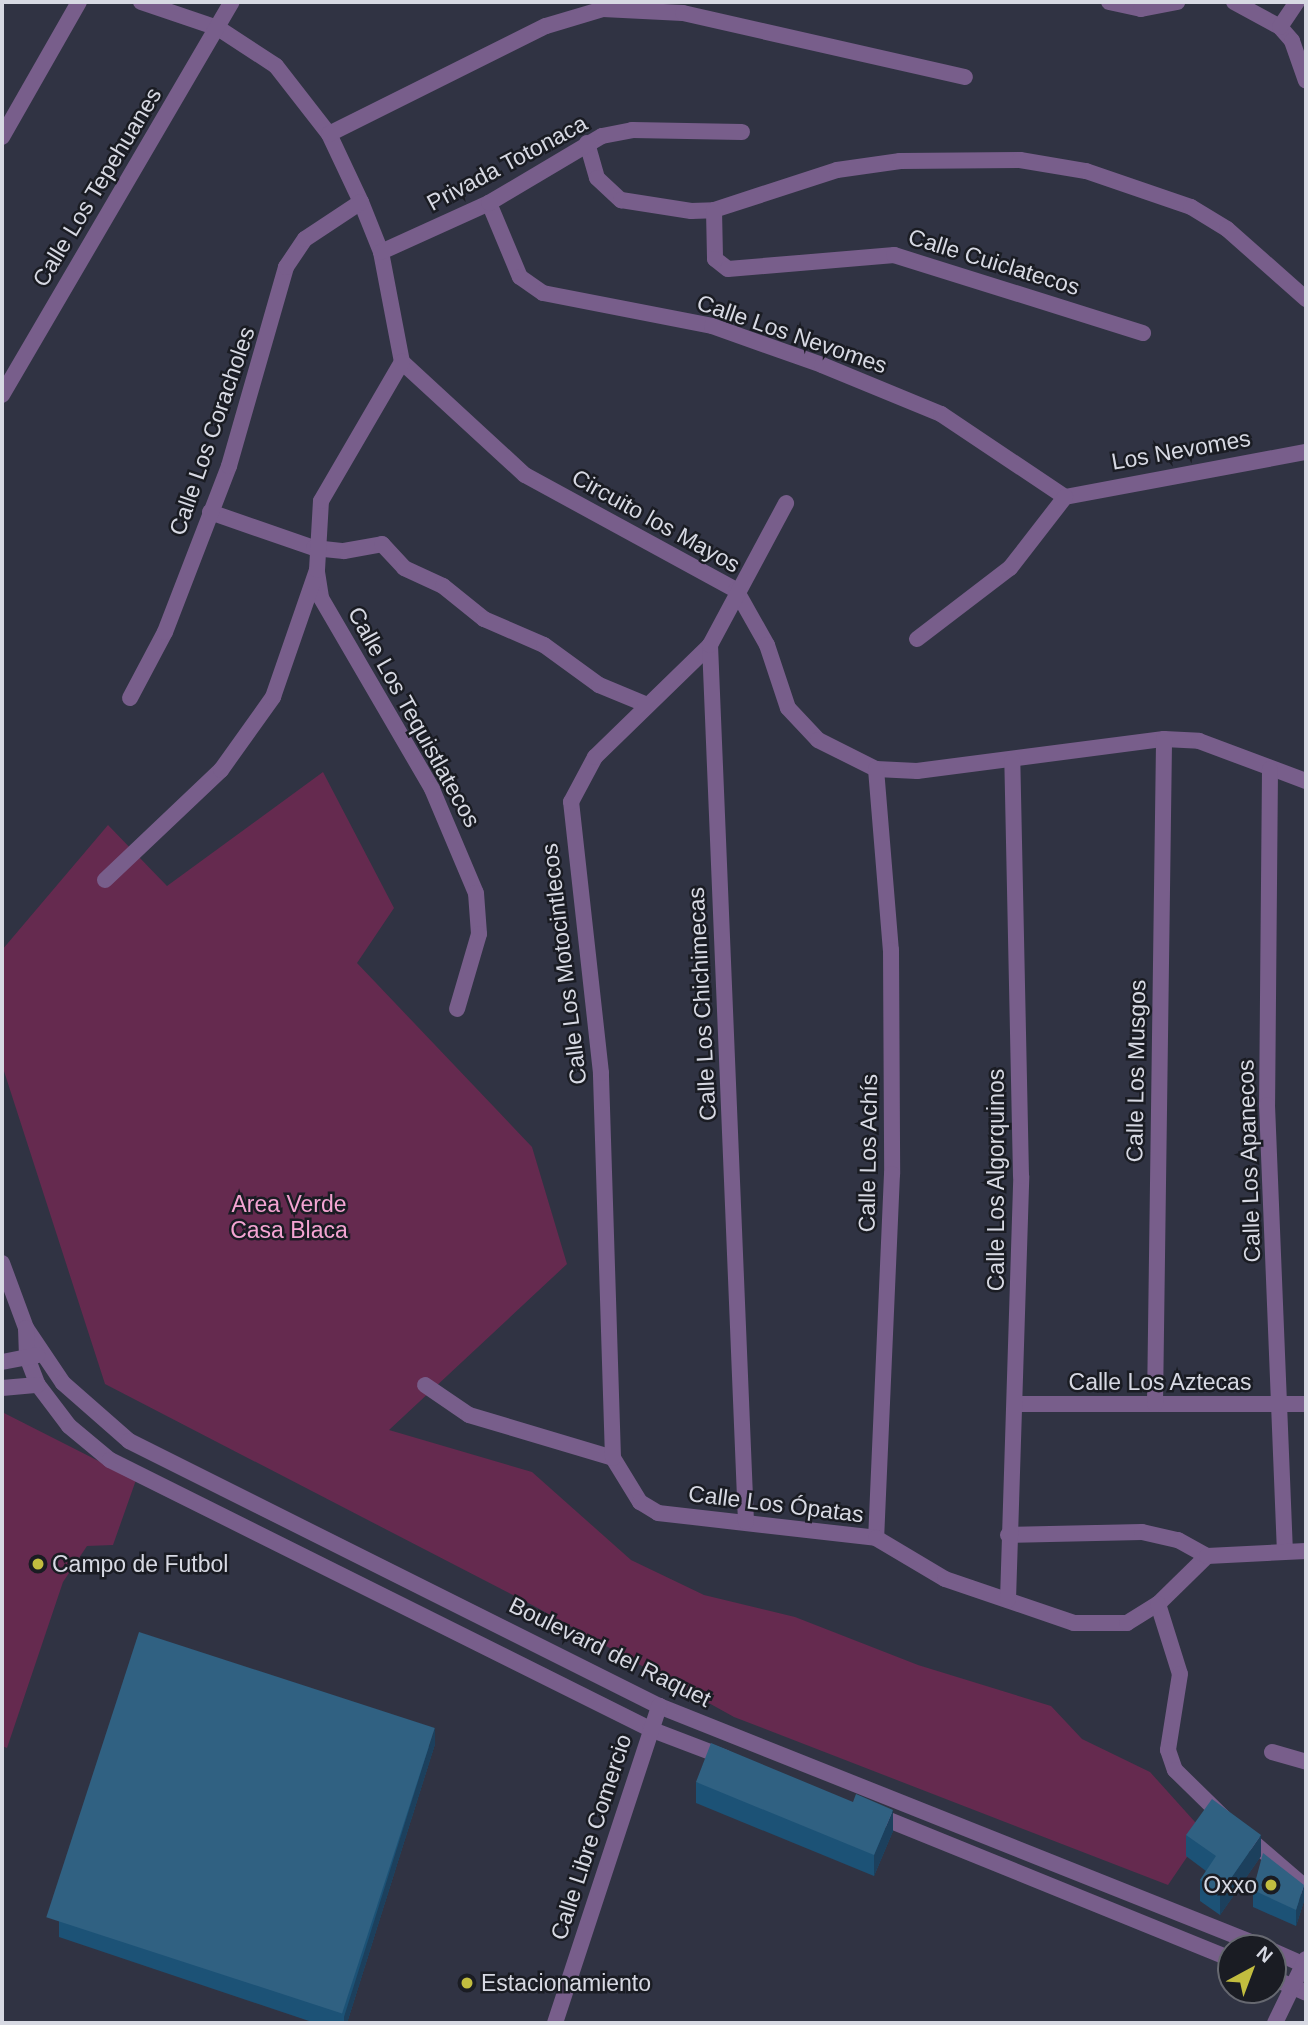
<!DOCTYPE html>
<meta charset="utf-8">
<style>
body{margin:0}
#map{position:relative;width:1308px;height:2025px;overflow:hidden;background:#303343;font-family:Helvetica,sans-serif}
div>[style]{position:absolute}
.green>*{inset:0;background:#652a4f}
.minor>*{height:16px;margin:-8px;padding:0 8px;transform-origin:8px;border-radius:8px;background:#785e8b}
.wall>*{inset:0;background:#1c5276}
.shaded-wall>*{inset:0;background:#1c405d}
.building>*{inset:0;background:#306182;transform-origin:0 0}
.dots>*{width:19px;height:19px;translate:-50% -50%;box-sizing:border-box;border:4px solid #1a1c23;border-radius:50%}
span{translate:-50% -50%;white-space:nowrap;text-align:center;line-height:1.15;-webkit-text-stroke:5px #1a1c23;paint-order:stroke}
.street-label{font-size:23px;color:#d7d9e3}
.park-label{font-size:23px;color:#f4a4d2}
.poi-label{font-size:23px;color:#d7d9e3}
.left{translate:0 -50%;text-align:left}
.right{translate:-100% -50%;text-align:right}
.frame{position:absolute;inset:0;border:4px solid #d7d9e3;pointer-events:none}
.north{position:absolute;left:1217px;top:1934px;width:70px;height:70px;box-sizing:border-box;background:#1a1c23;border:2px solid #666870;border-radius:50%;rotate:41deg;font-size:19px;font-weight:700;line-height:28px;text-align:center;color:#d7d9e3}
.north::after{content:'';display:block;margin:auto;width:24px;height:32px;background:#c2bd3f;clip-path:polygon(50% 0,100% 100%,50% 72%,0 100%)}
</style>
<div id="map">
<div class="green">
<i style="clip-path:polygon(323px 772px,394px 908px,357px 963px,532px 1147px,567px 1264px,389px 1430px,532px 1472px,631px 1560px,704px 1595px,795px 1617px,918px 1665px,1051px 1706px,1082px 1739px,1150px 1772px,1204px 1832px,1168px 1885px,734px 1717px,534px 1606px,105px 1384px,2px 1065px,2px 950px,108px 825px,167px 886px)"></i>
<i style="clip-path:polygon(2px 1412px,136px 1480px,113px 1545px,87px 1546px,63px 1582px,7px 1748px,2px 1746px)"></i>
</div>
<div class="minor">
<i style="left:141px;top:2px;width:81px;rotate:18.7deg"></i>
<i style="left:218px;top:28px;width:69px;rotate:33.2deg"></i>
<i style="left:276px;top:66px;width:86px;rotate:52.1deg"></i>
<i style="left:329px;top:134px;width:75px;rotate:64.8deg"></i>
<i style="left:361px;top:202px;width:54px;rotate:68.2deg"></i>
<i style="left:381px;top:252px;width:112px;rotate:79.2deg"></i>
<i style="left:402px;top:362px;width:167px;rotate:42.6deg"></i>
<i style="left:525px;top:475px;width:240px;rotate:28.6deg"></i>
<i style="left:736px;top:590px;width:63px;rotate:60.6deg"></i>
<i style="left:767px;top:645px;width:66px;rotate:71.6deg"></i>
<i style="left:788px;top:708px;width:44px;rotate:46.8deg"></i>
<i style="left:818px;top:740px;width:65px;rotate:26.6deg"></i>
<i style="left:876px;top:769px;width:41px;rotate:2.8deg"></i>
<i style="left:917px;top:771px;width:249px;rotate:-7.4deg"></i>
<i style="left:1164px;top:739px;width:35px;rotate:3deg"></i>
<i style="left:1199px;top:741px;width:114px;rotate:20.5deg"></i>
<i style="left:1109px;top:2px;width:33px;rotate:12deg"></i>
<i style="left:1141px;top:9px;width:37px;rotate:-11deg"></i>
<i style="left:1234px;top:2px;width:52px;rotate:28.5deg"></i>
<i style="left:1280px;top:27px;width:18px;rotate:49deg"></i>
<i style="left:1292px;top:41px;width:42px;rotate:70.7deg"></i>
<i style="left:1280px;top:27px;width:30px;rotate:-56deg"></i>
<i style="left:329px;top:134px;width:242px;rotate:-26.5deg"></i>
<i style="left:546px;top:26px;width:59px;rotate:-16.6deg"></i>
<i style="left:603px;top:9px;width:80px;rotate:2.9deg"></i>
<i style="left:683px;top:13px;width:289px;rotate:12.8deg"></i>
<i style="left:2px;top:137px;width:155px;rotate:-60.3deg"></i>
<i style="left:587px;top:143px;width:36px;rotate:74deg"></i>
<i style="left:597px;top:178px;width:33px;rotate:43deg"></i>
<i style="left:621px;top:200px;width:71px;rotate:8.9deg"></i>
<i style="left:691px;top:211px;width:23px;rotate:-2deg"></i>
<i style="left:714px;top:210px;width:129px;rotate:-18deg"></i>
<i style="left:837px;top:170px;width:64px;rotate:-8.1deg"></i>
<i style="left:900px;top:161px;width:120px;rotate:-0.5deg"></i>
<i style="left:1020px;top:160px;width:67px;rotate:9.5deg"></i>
<i style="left:1086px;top:171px;width:111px;rotate:18.9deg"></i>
<i style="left:1191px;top:207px;width:42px;rotate:31.4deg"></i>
<i style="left:1227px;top:229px;width:106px;rotate:41.5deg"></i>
<i style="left:489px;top:203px;width:80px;rotate:67.3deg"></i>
<i style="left:520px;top:277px;width:28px;rotate:35deg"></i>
<i style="left:543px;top:293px;width:172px;rotate:11deg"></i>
<i style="left:712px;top:326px;width:117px;rotate:19.5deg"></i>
<i style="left:822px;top:365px;width:129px;rotate:22.4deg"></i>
<i style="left:941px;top:414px;width:149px;rotate:33.8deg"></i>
<i style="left:714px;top:210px;width:49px;rotate:88.8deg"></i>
<i style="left:715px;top:259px;width:16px;rotate:38deg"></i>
<i style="left:728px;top:269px;width:167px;rotate:-4.8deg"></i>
<i style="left:894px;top:255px;width:261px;rotate:17.4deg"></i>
<i style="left:381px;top:252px;width:119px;rotate:-24.4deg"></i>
<i style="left:489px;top:203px;width:131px;rotate:-30.7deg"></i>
<i style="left:602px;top:136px;width:31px;rotate:-11deg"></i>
<i style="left:632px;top:130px;width:110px;rotate:1deg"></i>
<i style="left:2px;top:395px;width:455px;rotate:-59.7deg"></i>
<i style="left:1065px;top:497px;width:245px;rotate:-10.6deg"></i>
<i style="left:210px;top:512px;width:110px;rotate:19.1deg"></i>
<i style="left:314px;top:548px;width:30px;rotate:6deg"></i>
<i style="left:344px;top:551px;width:39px;rotate:-10deg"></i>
<i style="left:382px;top:544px;width:33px;rotate:47deg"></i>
<i style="left:404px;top:568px;width:43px;rotate:24.8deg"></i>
<i style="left:443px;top:586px;width:53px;rotate:38.8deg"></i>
<i style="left:484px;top:619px;width:65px;rotate:23.4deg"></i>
<i style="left:544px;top:645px;width:68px;rotate:36deg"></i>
<i style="left:599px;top:685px;width:52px;rotate:22.6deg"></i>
<i style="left:317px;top:572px;width:26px;rotate:81deg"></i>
<i style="left:321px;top:598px;width:221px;rotate:59.8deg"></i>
<i style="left:432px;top:789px;width:113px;rotate:67.1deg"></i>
<i style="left:476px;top:893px;width:41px;rotate:85.8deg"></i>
<i style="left:479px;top:934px;width:78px;rotate:106.3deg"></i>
<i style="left:917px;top:639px;width:117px;rotate:-37.4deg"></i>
<i style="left:1010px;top:568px;width:90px;rotate:-52.2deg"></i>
<i style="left:130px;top:698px;width:75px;rotate:-62.1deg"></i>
<i style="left:165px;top:632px;width:178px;rotate:-68.9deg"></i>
<i style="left:229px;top:466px;width:207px;rotate:-74deg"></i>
<i style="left:286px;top:267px;width:34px;rotate:-56deg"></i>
<i style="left:305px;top:239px;width:67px;rotate:-33.5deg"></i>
<i style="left:876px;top:769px;width:182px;rotate:85.3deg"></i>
<i style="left:891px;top:950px;width:224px;rotate:89.7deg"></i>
<i style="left:892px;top:1174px;width:364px;rotate:92.5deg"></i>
<i style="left:1270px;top:769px;width:336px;rotate:90.5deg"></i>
<i style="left:1267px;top:1105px;width:447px;rotate:87.7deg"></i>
<i style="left:105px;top:880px;width:160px;rotate:-43.5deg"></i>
<i style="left:221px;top:770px;width:90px;rotate:-54.5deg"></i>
<i style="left:273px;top:697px;width:134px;rotate:-70.9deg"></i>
<i style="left:317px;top:570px;width:69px;rotate:-86.7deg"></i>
<i style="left:321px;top:501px;width:161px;rotate:-59.8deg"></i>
<i style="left:2px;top:1263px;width:69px;rotate:69.7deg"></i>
<i style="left:26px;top:1328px;width:66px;rotate:56.1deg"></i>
<i style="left:63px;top:1383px;width:88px;rotate:41.3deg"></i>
<i style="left:129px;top:1441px;width:593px;rotate:26.57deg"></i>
<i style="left:659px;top:1706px;width:653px;rotate:21.74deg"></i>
<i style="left:26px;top:1328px;width:29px;rotate:88deg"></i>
<i style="left:27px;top:1357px;width:30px;rotate:69deg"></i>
<i style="left:38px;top:1385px;width:51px;rotate:52.9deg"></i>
<i style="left:69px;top:1426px;width:53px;rotate:39.7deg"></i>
<i style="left:110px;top:1460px;width:603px;rotate:26.48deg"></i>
<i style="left:650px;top:1729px;width:81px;rotate:20.9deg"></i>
<i style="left:2px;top:1362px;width:36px;rotate:-11deg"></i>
<i style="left:425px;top:1385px;width:53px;rotate:34.3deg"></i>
<i style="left:469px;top:1415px;width:150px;rotate:16.6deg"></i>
<i style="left:613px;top:1458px;width:52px;rotate:58.5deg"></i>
<i style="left:640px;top:1502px;width:21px;rotate:31deg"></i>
<i style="left:658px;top:1513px;width:219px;rotate:6.5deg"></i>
<i style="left:876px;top:1538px;width:80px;rotate:30.7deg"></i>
<i style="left:945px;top:1579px;width:136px;rotate:18.8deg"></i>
<i style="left:1074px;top:1623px;width:53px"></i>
<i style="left:1127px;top:1623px;width:36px;rotate:-32deg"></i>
<i style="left:1158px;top:1604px;width:69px;rotate:-44.4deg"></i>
<i style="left:2px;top:1388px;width:36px;rotate:-5deg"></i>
<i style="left:1015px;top:1404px;width:291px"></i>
<i style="left:1155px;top:1404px;width:665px;rotate:-89.22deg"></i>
<i style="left:613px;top:1458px;width:385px;rotate:-91.8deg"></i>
<i style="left:601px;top:1073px;width:273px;rotate:-96.3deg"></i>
<i style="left:571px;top:802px;width:51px;rotate:-61.9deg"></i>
<i style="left:595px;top:757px;width:161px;rotate:-44.2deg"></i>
<i style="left:746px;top:1522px;width:878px;rotate:-92.35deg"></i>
<i style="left:710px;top:645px;width:161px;rotate:-61.8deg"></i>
<i style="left:1008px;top:1535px;width:134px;rotate:-1.3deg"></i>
<i style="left:1142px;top:1532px;width:37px;rotate:13deg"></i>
<i style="left:1178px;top:1540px;width:33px;rotate:29deg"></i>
<i style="left:1207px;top:1556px;width:99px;rotate:-2.9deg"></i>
<i style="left:1008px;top:1600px;width:424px;rotate:-88.2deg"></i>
<i style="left:1021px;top:1176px;width:415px;rotate:-91.2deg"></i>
<i style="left:1158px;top:1604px;width:73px;rotate:72.6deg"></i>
<i style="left:1180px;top:1674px;width:77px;rotate:99deg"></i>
<i style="left:1168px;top:1750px;width:21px;rotate:71deg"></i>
<i style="left:1175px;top:1770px;width:69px;rotate:44.4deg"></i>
<i style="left:1272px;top:1752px;width:35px;rotate:16deg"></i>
<i style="left:874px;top:1814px;width:385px;rotate:22.1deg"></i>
<i style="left:1247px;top:1837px;width:78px;rotate:40.8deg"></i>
<i style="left:1273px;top:1951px;width:36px;rotate:24deg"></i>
<i style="left:1273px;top:1978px;width:36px;rotate:24deg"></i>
<i style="left:555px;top:2023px;width:334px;rotate:-71.8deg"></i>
<i style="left:1275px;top:2023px;width:71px;rotate:-64.2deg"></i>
</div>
<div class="wall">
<i style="clip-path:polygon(435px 1744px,347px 2023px,315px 2023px,59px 1937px,59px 1921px)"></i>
<i style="clip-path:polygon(696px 1782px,893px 1831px,874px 1876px,696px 1803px)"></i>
<i style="clip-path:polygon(1186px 1835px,1261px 1856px,1220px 1915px,1200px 1901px,1200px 1880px,1206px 1871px,1186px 1856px)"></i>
<i style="clip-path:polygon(1253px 1890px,1304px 1901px,1296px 1926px,1253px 1907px)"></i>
</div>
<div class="shaded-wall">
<i style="clip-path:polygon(435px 1727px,435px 1744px,347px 2023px,344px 2023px,344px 2017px)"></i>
<i style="clip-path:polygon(893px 1810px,893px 1831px,874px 1876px,874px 1855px)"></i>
<i style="clip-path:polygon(1261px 1835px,1261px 1856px,1220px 1915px,1220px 1894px)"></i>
<i style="clip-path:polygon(1304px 1885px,1304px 1901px,1296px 1926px,1296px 1910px)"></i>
</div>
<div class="building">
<i style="left:139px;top:1632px;width:311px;height:300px;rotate:18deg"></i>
<i style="clip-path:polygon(711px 1743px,853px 1802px,856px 1794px,893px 1810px,874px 1855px,696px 1782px)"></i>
<i style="clip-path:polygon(1212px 1799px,1261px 1835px,1220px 1894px,1200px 1880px,1216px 1856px,1186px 1835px)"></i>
<i style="clip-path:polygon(1263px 1853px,1304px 1885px,1296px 1910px,1253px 1890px)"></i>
</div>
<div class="dots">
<i style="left:38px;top:1564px;background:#c2bd3f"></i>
<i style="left:1271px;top:1885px;background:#c2bd3f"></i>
<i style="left:467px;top:1983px;background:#c2bd3f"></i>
</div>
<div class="street-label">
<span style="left:507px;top:163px;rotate:-28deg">Privada Totonaca</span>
<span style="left:97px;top:187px;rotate:-59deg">Calle Los Tepehuanes</span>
<span style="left:994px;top:262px;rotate:17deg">Calle Cuiclatecos</span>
<span style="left:792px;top:334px;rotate:19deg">Calle Los Nevomes</span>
<span style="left:212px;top:431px;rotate:-71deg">Calle Los Coracholes</span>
<span style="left:1181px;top:450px;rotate:-10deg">Los Nevomes</span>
<span style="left:656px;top:521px;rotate:29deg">Circuito los Mayos</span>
<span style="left:414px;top:717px;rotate:61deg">Calle Los Tequistlatecos</span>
<span style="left:564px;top:964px;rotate:-97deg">Calle Los Motocintlecos</span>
<span style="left:702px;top:1004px;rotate:-93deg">Calle Los Chichimecas</span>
<span style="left:1136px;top:1071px;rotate:-89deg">Calle Los Musgos</span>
<span style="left:868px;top:1153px;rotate:-89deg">Calle Los Achís</span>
<span style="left:1249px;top:1161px;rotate:-92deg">Calle Los Apanecos</span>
<span style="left:996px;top:1180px;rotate:-90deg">Calle Los Algorquinos</span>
<span style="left:1160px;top:1382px">Calle Los Aztecas</span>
<span style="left:776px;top:1504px;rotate:7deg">Calle Los Ópatas</span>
<span style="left:610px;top:1652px;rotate:26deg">Boulevard del Raquet</span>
<span style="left:591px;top:1837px;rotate:-72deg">Calle Libre Comercio</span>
</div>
<div class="park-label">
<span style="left:289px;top:1217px">Area Verde<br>Casa Blaca</span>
</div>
<div class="poi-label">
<span class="left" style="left:52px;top:1564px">Campo de Futbol</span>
<span class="right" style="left:1257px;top:1885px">Oxxo</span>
<span class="left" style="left:481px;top:1983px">Estacionamiento</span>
</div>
<div class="frame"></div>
<div class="north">N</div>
</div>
